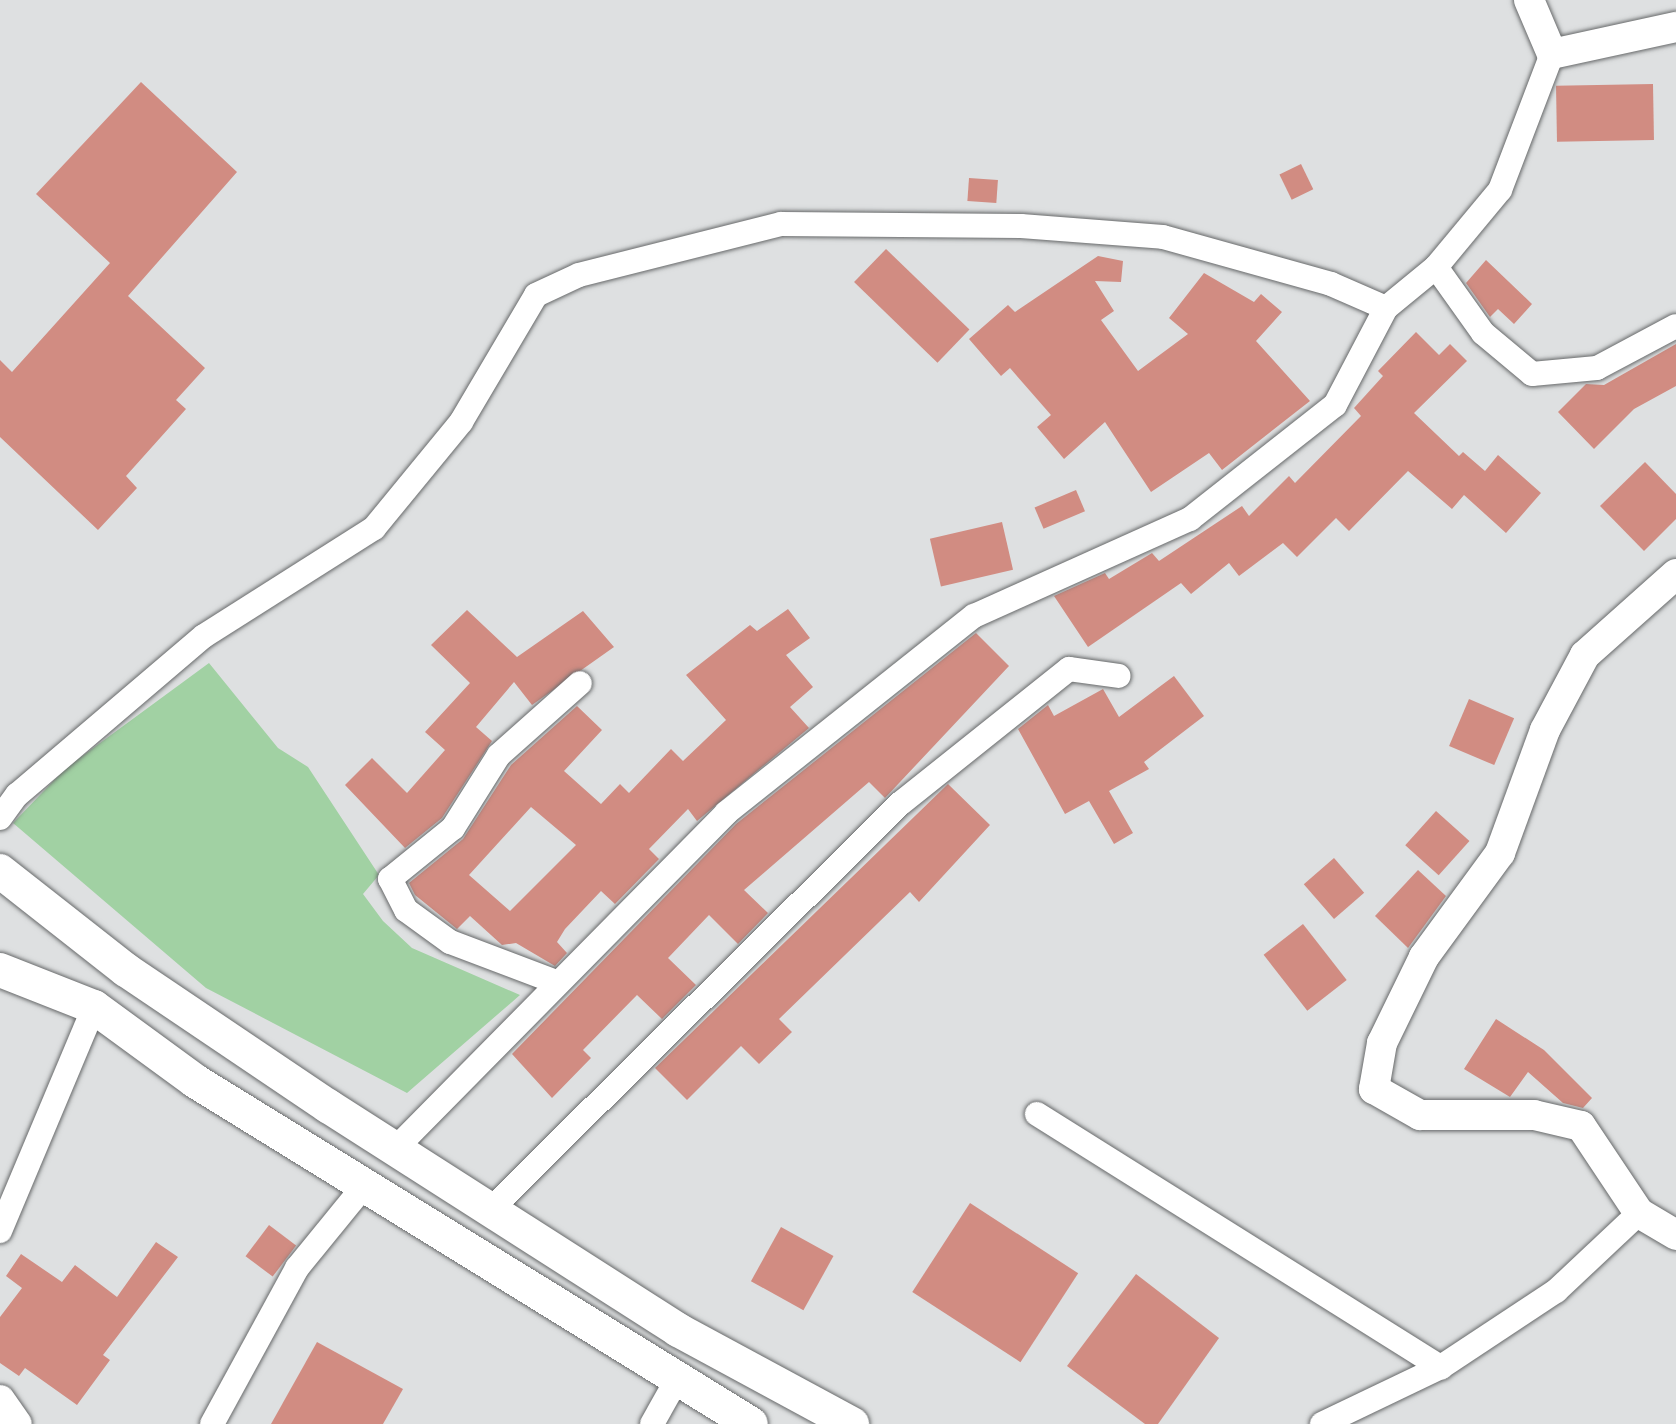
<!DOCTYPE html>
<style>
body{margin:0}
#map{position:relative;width:1676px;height:1424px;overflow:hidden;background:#dee0e1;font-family:"Source Serif 4",serif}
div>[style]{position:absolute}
.green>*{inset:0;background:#a1d1a3}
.building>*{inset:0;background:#d18c82;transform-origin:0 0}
.roads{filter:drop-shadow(0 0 2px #67696a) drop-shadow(0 0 2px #67696a)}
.minor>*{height:24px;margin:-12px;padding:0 12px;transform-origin:12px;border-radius:12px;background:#fff}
.tertiary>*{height:30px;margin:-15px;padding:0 15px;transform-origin:15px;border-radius:15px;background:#fff}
.secondary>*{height:34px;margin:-17px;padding:0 17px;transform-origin:17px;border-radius:17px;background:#fff}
span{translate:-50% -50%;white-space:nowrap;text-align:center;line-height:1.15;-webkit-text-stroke:8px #fff;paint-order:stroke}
</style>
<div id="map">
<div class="green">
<i style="clip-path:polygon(209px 663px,278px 748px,308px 767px,379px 875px,363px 894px,383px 921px,412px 948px,520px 995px,407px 1093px,206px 988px,13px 823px,66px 768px)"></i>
</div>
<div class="building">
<i style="clip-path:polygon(141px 82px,237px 172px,128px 296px,205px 368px,176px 400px,186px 409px,126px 476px,137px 488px,98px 530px,0 437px,0 360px,12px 372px,110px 263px,36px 194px)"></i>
<i style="left:1653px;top:84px;width:56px;height:97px;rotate:89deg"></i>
<i style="left:1301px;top:164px;width:28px;height:24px;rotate:64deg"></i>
<i style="left:969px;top:178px;width:29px;height:23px;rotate:4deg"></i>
<i style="left:886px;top:249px;width:116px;height:46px;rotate:44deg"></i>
<i style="clip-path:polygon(1098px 256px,1123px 261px,1121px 282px,1095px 281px,1114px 311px,1101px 320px,1138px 371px,1188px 334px,1169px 318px,1204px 273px,1254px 302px,1261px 294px,1282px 312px,1256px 341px,1310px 401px,1222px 470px,1209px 453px,1151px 492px,1105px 422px,1064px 459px,1037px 427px,1051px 415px,1010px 368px,1001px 376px,969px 339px,1008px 305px,1015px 312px)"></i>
<i style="clip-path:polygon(1486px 260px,1532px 304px,1514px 324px,1498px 309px,1490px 317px,1466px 283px)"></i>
<i style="clip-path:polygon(1416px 332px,1439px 355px,1450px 344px,1467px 361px,1414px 413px,1459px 456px,1463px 452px,1485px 471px,1498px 455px,1541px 493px,1506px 533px,1464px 495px,1452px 509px,1408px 471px,1349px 531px,1336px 518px,1297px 557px,1283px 543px,1239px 576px,1229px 563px,1191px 594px,1181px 583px,1088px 647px,1054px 596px,1105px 573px,1109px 579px,1152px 553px,1159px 561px,1242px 506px,1249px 516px,1289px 476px,1295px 483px,1361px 416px,1354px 408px,1383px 376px,1378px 371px)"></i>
<i style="clip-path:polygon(1676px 344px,1676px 386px,1634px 409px,1594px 449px,1558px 412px,1586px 384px,1604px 385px)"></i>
<i style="clip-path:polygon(1645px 462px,1676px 494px,1676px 519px,1644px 551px,1600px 506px)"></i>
<i style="left:1076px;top:490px;width:23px;height:45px;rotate:67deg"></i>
<i style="left:1002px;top:522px;width:49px;height:74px;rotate:77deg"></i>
<i style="clip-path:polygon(evenodd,788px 609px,810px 638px,786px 655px,813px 687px,790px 707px,809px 728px,697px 821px,688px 809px,649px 849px,659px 859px,615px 904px,601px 891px,565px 929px,557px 942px,567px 953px,555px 966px,516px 943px,502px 945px,470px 916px,457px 929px,415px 895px,409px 883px,463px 839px,511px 765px,577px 706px,602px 730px,564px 771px,601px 804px,620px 784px,629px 793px,671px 749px,683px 761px,726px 720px,686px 675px,750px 625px,757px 631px,788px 609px,531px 807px,576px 845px,510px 911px,469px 875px,531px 807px)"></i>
<i style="clip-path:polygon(467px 610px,517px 657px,583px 611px,614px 647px,532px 705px,514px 682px,476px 727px,492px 741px,442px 818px,405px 848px,345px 785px,372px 758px,407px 793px,445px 750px,425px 732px,470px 683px,431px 645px)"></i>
<i style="clip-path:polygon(976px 633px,1009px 666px,885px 798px,869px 782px,744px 890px,768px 913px,738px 944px,709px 915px,668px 958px,696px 985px,662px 1019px,637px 995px,583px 1050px,591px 1058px,552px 1098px,512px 1054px,736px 824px)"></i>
<i style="clip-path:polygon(1174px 676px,1204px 716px,1144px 762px,1149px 769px,1109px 791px,1133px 833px,1114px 844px,1089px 801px,1065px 814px,1018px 729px,1048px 705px,1054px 716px,1103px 689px,1119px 717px)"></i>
<i style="left:1469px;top:699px;width:49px;height:51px;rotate:23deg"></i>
<i style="clip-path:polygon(948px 784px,990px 825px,919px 902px,910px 892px,779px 1019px,792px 1032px,759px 1064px,741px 1046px,687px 1100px,655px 1068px)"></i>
<i style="left:1436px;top:811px;width:45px;height:46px;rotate:42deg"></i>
<i style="left:1334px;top:858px;width:46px;height:40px;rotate:49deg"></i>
<i style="clip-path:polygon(1418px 870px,1446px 896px,1408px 948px,1375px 916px)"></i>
<i style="left:1303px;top:924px;width:71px;height:50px;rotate:52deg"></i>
<i style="clip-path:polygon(1496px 1019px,1544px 1050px,1592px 1098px,1583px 1108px,1563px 1103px,1528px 1072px,1510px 1097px,1464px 1069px)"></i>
<i style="left:970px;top:1203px;width:129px;height:106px;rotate:33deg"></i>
<i style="left:269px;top:1225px;width:34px;height:39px;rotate:37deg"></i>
<i style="left:781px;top:1227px;width:60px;height:62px;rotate:29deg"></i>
<i style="clip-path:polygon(156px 1242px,178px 1257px,103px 1355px,110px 1360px,77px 1405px,25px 1368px,19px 1376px,0 1363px,0 1317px,22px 1288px,6px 1276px,21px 1254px,62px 1282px,75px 1265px,117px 1297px)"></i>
<i style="clip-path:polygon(1136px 1274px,1219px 1338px,1158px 1424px,1145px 1424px,1067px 1366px)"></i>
<i style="clip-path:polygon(317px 1342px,403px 1389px,383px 1424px,271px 1424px)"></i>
</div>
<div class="roads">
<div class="minor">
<i style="left:1436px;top:267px;width:81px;rotate:54.5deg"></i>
<i style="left:1483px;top:333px;width:64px;rotate:39.9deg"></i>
<i style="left:1532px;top:374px;width:65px;rotate:-5.3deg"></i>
<i style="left:1597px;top:368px;width:89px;rotate:-28deg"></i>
<i style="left:0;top:818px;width:29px;rotate:-54deg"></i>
<i style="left:17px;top:795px;width:245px;rotate:-40.4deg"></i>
<i style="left:204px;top:636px;width:201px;rotate:-32.4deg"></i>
<i style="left:374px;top:528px;width:137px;rotate:-50.6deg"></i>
<i style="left:461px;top:422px;width:147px;rotate:-59.4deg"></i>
<i style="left:536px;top:295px;width:47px;rotate:-24.9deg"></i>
<i style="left:579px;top:275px;width:208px;rotate:-14.2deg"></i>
<i style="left:781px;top:224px;width:240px;rotate:0.5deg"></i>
<i style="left:1021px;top:226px;width:142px;rotate:4.4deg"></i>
<i style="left:1163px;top:237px;width:174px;rotate:15.6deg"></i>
<i style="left:1331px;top:284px;width:60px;rotate:23.6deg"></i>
<i style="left:556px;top:982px;width:113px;rotate:-159.3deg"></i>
<i style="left:450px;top:942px;width:54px;rotate:-144deg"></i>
<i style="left:406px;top:910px;width:35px;rotate:-117deg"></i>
<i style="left:390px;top:879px;width:81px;rotate:-39deg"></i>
<i style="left:453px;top:828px;width:86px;rotate:-57.8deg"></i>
<i style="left:499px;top:755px;width:108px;rotate:-41.6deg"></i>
<i style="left:1037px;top:1114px;width:477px;rotate:32.1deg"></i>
<i style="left:397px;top:1147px;width:469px;rotate:-45.4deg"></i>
<i style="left:726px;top:813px;width:317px;rotate:-38.5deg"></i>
<i style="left:974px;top:616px;width:237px;rotate:-24.2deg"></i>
<i style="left:1190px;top:519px;width:184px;rotate:-38.2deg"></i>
<i style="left:1335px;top:405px;width:110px;rotate:-62.3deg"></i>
<i style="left:1386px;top:308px;width:65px;rotate:-39.4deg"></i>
<i style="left:1436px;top:267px;width:100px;rotate:-50.3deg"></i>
<i style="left:1500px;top:190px;width:146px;rotate:-69.1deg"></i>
<i style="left:491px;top:1209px;width:577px;rotate:-44.72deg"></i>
<i style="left:901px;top:803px;width:215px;rotate:-38.6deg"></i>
<i style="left:1069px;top:669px;width:50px;rotate:8deg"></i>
<i style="left:0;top:1231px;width:243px;rotate:-67.2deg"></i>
<i style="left:212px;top:1424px;width:178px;rotate:-61.4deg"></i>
<i style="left:297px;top:1268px;width:104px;rotate:-50.8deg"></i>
<i style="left:652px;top:1424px;width:49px;rotate:-60.8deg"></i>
<i style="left:1322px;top:1424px;width:132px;rotate:-25.6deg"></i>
<i style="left:1441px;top:1367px;width:138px;rotate:-33.5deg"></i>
<i style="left:1556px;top:1291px;width:114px;rotate:-43.2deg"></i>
</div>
<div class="tertiary">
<i style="left:1529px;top:0;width:59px;rotate:66.9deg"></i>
<i style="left:1552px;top:54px;width:127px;rotate:-12.3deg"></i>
<i style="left:1676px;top:574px;width:122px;rotate:138.3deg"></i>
<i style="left:1585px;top:655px;width:85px;rotate:118.1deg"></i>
<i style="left:1545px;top:730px;width:131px;rotate:110.1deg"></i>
<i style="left:1500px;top:853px;width:129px;rotate:126.2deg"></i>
<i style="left:1424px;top:957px;width:96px;rotate:116deg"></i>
<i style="left:1382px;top:1043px;width:47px;rotate:99.9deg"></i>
<i style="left:1374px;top:1089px;width:53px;rotate:29.5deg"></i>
<i style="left:1420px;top:1115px;width:114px"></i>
<i style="left:1534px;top:1115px;width:48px;rotate:13.2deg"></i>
<i style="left:1581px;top:1126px;width:105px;rotate:56.3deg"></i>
<i style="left:1639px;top:1213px;width:43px;rotate:30.7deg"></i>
<i style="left:0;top:1400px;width:29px;rotate:55deg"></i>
</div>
<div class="secondary">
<i style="left:0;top:871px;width:160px;rotate:38.2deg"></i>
<i style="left:126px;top:970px;width:244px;rotate:34deg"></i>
<i style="left:328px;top:1106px;width:416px;rotate:32.6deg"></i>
<i style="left:678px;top:1330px;width:198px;rotate:28.4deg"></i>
<i style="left:0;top:970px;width:101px;rotate:21.5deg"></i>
<i style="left:94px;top:1007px;width:125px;rotate:36.2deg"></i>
<i style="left:195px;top:1081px;width:653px;rotate:31.67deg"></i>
</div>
</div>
</div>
